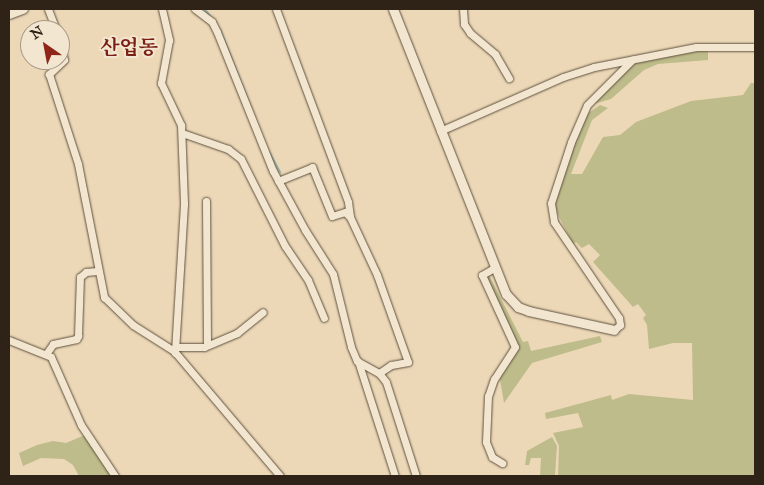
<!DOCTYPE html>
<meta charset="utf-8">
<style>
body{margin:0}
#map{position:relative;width:764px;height:485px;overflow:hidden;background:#ecd8b7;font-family:"IM FELL Great Primer","Noto Serif KR",serif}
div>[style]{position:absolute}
.green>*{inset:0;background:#bebc8a}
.stream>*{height:2px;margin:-1px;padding:0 1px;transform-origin:1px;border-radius:1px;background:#99b9b2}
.roads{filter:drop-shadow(0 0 1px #5e503f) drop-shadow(0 0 1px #5e503f)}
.minor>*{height:7px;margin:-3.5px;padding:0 3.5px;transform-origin:3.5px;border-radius:3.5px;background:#f3e6d0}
.tertiary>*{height:9px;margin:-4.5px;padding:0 4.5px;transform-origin:4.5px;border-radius:4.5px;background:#f3e6d0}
.secondary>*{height:10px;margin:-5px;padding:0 5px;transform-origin:5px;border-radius:5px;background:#f3e6d0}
span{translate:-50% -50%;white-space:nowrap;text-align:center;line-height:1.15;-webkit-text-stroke:4px #f3e6d0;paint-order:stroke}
.quarter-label{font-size:20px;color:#7a1f14;font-weight:700}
.frame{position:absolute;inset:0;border:10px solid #2f2217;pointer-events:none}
.north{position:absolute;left:20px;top:20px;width:50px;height:50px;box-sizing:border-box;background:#f3e6d0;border:1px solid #a59886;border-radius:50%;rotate:327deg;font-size:14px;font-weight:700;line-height:20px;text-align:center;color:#2f2217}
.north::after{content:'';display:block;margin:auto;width:18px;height:22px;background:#8f2418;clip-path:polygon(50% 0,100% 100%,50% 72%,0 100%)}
</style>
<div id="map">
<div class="green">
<i style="clip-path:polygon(708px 50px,708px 60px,658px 64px,644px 70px,611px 99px,590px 105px,633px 64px,641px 59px)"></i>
<i style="clip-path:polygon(751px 83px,755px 83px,755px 476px,558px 476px,559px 446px,553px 433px,583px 427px,578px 413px,546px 419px,545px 413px,611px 395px,612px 400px,629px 394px,693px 400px,692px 343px,673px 343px,649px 349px,647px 325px,643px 318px,646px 315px,638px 304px,633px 307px,593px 262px,600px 255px,589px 244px,582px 248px,576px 242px,573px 244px,559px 217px,555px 206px,558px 188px,583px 117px,600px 105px,608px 108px,592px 120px,571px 174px,582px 174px,603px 137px,620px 135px,636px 122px,691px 101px,743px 95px)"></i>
<i style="clip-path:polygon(489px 275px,523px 342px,528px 341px,531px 351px,600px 336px,602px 342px,532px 363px,504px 403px,499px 374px,517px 348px,486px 277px)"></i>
<i style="clip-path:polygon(85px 435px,111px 476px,79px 476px,73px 465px,64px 459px,41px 458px,23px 466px,19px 453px,37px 445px,53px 441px,66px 443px)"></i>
<i style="clip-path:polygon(552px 437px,557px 446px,555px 476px,540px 476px,541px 458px,531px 458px,529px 465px,525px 465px,527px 451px)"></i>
</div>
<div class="stream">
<i style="left:205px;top:9px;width:28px;rotate:55deg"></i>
<i style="left:221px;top:32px;width:82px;rotate:68.5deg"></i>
<i style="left:269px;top:152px;width:23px;rotate:61deg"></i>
</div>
<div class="roads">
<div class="minor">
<i style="left:48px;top:9px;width:22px;rotate:69deg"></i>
<i style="left:162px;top:9px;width:32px;rotate:77deg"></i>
<i style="left:169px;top:40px;width:44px;rotate:100.5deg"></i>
<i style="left:161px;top:83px;width:47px;rotate:64.5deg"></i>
<i style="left:181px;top:125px;width:79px;rotate:87.8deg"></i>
<i style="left:184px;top:204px;width:149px;rotate:93.5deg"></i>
<i style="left:195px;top:9px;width:21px;rotate:37deg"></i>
<i style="left:212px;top:22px;width:11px;rotate:63deg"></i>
<i style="left:217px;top:32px;width:150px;rotate:68.1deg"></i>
<i style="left:273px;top:171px;width:67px;rotate:61.5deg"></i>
<i style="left:305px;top:230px;width:52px;rotate:57.5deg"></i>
<i style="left:333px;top:274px;width:75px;rotate:76.1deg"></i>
<i style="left:351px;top:347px;width:15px;rotate:67deg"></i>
<i style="left:357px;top:361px;width:25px;rotate:29deg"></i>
<i style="left:379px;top:373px;width:11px;rotate:52deg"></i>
<i style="left:386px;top:382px;width:99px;rotate:72.3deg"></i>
<i style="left:276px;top:9px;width:206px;rotate:69.5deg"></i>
<i style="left:348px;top:202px;width:15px;rotate:82deg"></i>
<i style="left:350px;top:217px;width:64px;rotate:65deg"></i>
<i style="left:377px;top:275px;width:92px;rotate:70.4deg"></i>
<i style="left:408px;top:362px;width:17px;rotate:170deg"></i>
<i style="left:391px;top:365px;width:14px;rotate:146deg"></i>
<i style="left:463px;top:9px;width:15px;rotate:86deg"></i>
<i style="left:464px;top:24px;width:11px;rotate:56deg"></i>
<i style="left:470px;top:33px;width:33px;rotate:40deg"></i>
<i style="left:495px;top:54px;width:28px;rotate:60deg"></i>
<i style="left:60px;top:41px;width:19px;rotate:78deg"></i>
<i style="left:64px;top:60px;width:21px;rotate:137deg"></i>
<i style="left:49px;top:74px;width:95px;rotate:72.1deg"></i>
<i style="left:78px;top:164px;width:136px;rotate:78.9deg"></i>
<i style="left:104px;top:297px;width:40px;rotate:44deg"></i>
<i style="left:133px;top:325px;width:49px;rotate:32.4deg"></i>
<i style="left:174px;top:351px;width:164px;rotate:49.7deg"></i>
<i style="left:440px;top:131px;width:134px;rotate:-23.7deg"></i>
<i style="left:563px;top:77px;width:33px;rotate:-18deg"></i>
<i style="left:594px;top:67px;width:104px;rotate:-11.1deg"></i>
<i style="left:696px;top:47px;width:59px"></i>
<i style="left:182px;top:133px;width:49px;rotate:19.2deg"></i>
<i style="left:228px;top:149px;width:16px;rotate:38deg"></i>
<i style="left:241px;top:159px;width:97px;rotate:63.2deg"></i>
<i style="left:285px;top:246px;width:41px;rotate:55.9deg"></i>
<i style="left:308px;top:280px;width:41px;rotate:67.2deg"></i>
<i style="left:278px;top:181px;width:37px;rotate:-22deg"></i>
<i style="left:312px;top:167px;width:53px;rotate:67.8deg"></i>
<i style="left:332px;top:216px;width:14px;rotate:-17deg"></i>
<i style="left:345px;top:212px;width:7px;rotate:45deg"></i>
<i style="left:206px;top:201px;width:143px;rotate:89.6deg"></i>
<i style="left:494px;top:268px;width:14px;rotate:150deg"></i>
<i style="left:482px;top:275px;width:79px;rotate:65.4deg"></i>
<i style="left:515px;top:347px;width:38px;rotate:123deg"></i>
<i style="left:494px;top:379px;width:18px;rotate:109deg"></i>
<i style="left:488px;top:396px;width:46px;rotate:92.5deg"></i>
<i style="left:486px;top:442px;width:16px;rotate:68deg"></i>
<i style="left:492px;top:457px;width:12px;rotate:31deg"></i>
<i style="left:614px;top:330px;width:8px;rotate:-40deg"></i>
<i style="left:620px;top:325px;width:7px;rotate:-98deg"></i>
<i style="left:619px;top:318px;width:116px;rotate:-124.1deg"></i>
<i style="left:554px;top:222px;width:19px;rotate:-99deg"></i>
<i style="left:551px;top:203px;width:64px;rotate:-71.8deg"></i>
<i style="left:571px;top:142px;width:40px;rotate:-66.6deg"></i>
<i style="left:587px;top:105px;width:64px;rotate:-45deg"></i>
<i style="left:9px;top:340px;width:45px;rotate:22deg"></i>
<i style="left:51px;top:357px;width:74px;rotate:66.2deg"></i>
<i style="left:81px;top:425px;width:61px;rotate:56.3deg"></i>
<i style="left:177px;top:347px;width:27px"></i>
<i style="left:204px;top:347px;width:36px;rotate:-23deg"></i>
<i style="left:237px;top:333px;width:33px;rotate:-39deg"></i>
<i style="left:46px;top:354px;width:12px;rotate:-55deg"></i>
<i style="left:53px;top:344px;width:24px;rotate:-12deg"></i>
<i style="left:76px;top:339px;width:4px;rotate:-56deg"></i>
<i style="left:78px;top:336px;width:59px;rotate:-88.1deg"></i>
<i style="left:80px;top:277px;width:8px;rotate:-40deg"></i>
<i style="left:86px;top:272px;width:11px;rotate:-5deg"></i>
<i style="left:358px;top:361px;width:121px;rotate:72.2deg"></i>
</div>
<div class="tertiary">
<i style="left:393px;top:9px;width:307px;rotate:68.4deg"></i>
<i style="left:506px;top:294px;width:18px;rotate:47deg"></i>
<i style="left:518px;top:307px;width:12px;rotate:20deg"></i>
<i style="left:529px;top:311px;width:87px;rotate:12.6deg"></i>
</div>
<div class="secondary">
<i style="left:9px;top:14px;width:15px;rotate:-20deg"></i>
</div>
</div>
<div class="quarter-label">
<span style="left:129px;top:47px">산업동</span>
</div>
<div class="frame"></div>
<div class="north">N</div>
</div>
